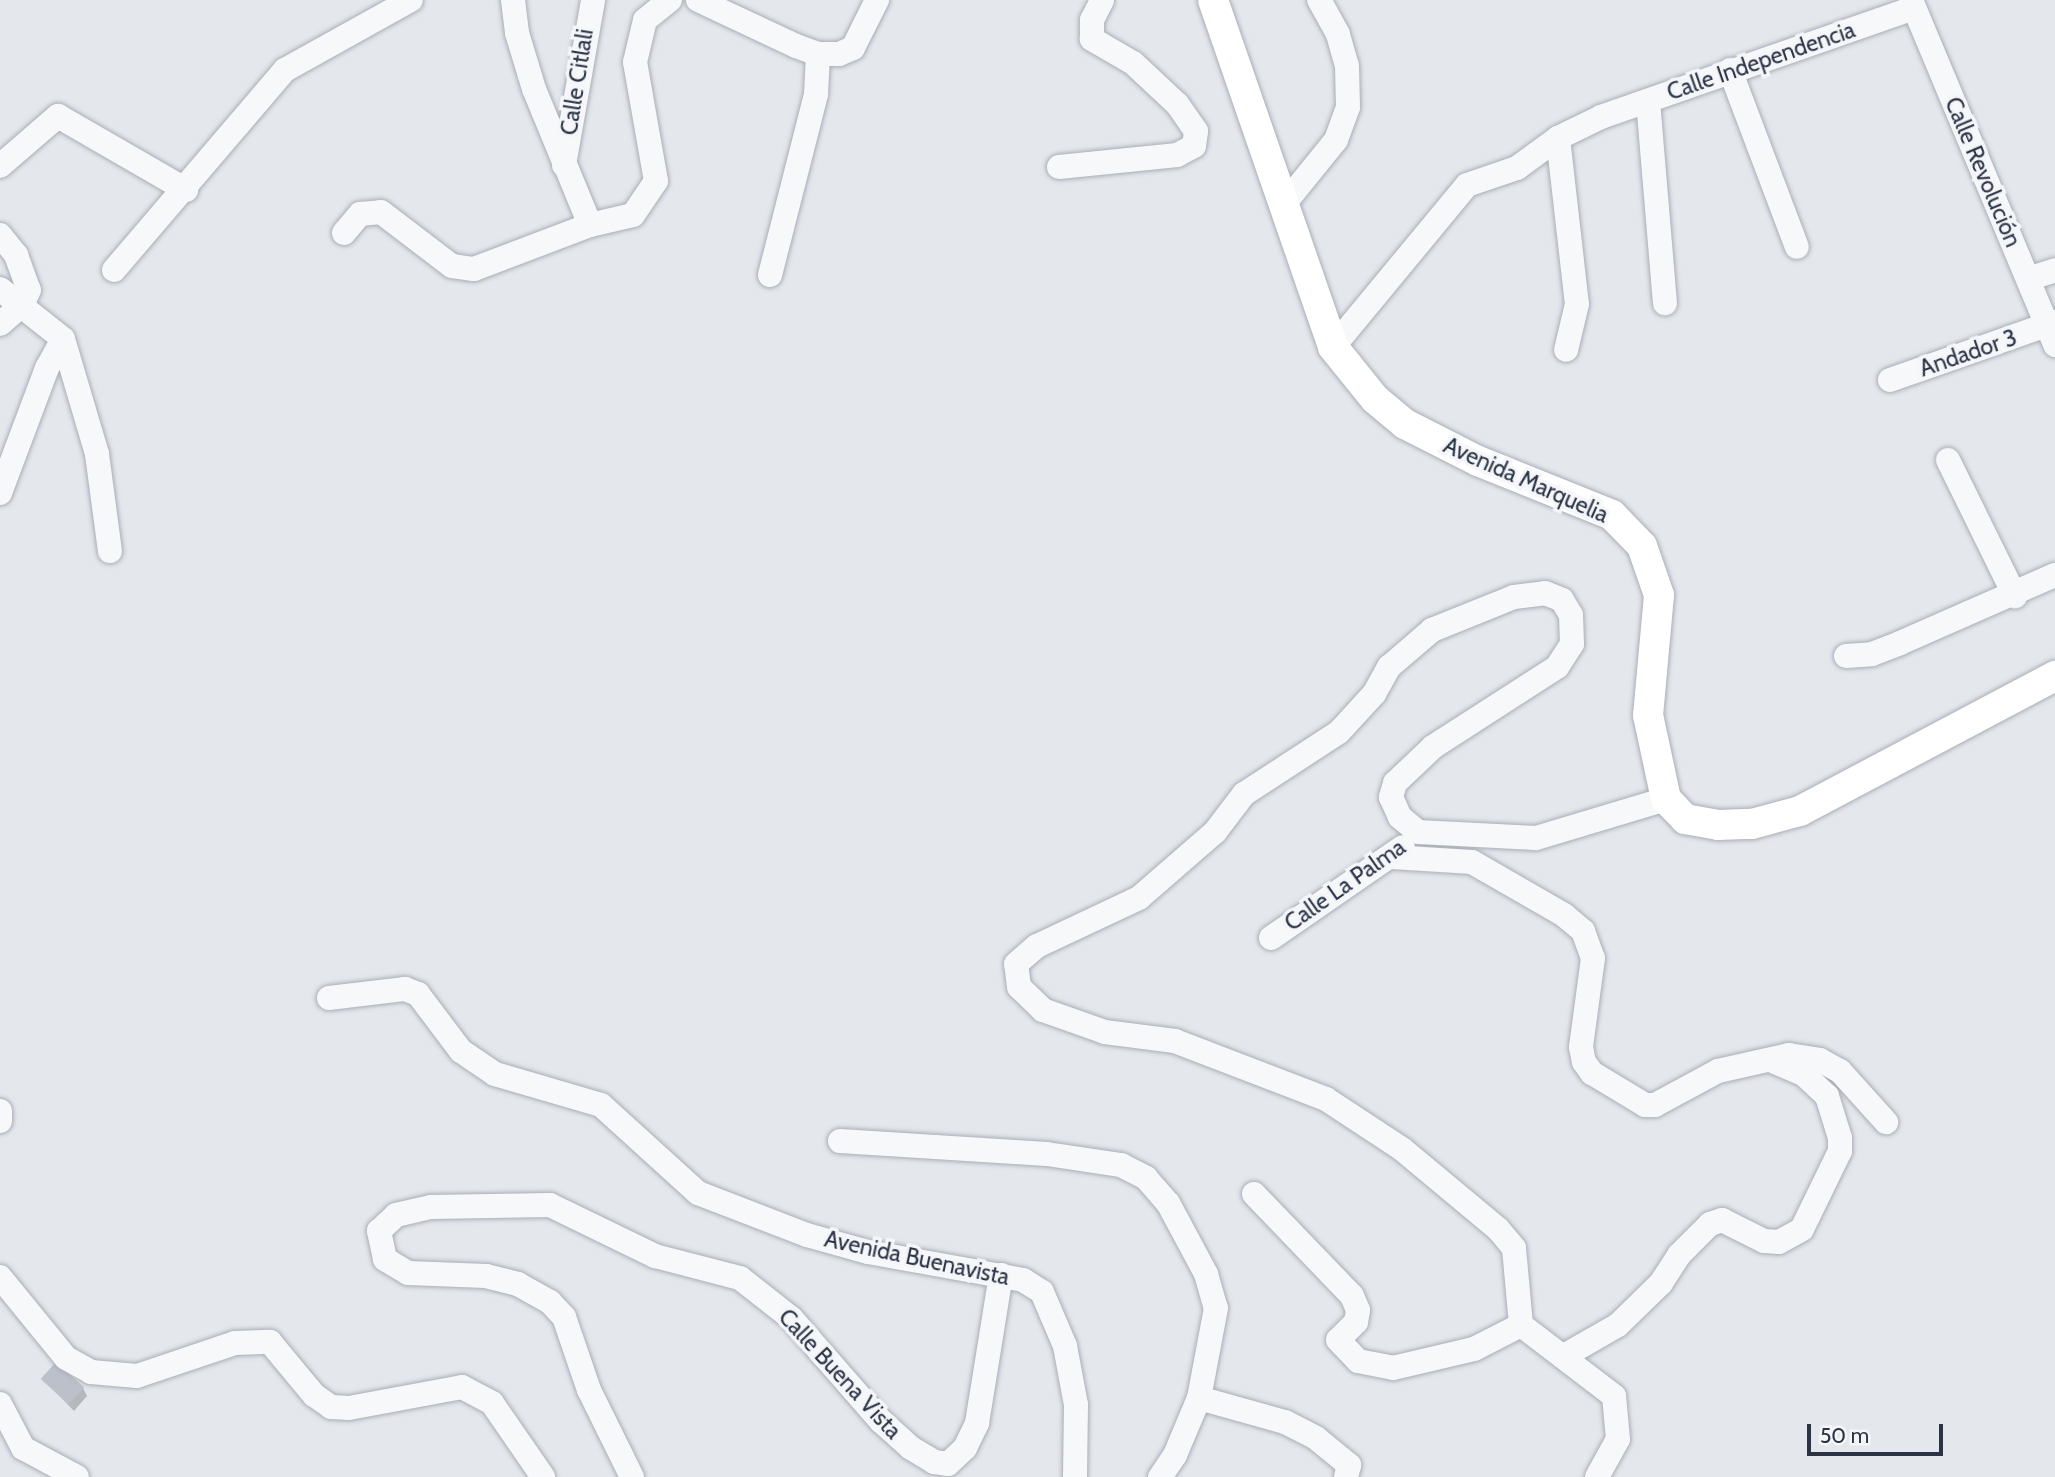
<!DOCTYPE html>
<meta charset="utf-8">
<style>
body{margin:0}
#map{position:relative;width:2055px;height:1477px;overflow:hidden;background:#e4e7ec;font-family:Cabin,sans-serif}
div>[style]{position:absolute}
.shadow>*{inset:0;background:#0003}
.building>*{inset:0;background:#bbc0ca;transform-origin:0 0}
.roads{filter:drop-shadow(0 0 2px #a9aeb7) drop-shadow(0 0 2px #a9aeb7)}
.minor>*{height:24px;margin:-12px;padding:0 12px;transform-origin:12px;border-radius:12px;background:#f7f8fa}
.major>*{height:30px;margin:-15px;padding:0 15px;transform-origin:15px;border-radius:15px;background:#fff}
span{translate:-50% -50%;white-space:nowrap;text-align:center;line-height:1.15;-webkit-text-stroke:7px #f4f6f9;paint-order:stroke}
.street-label{font-size:23px;color:#2b3445}
.scale{position:absolute;left:1807px;top:1424px;width:136px;height:32px;box-sizing:border-box;border:4px solid #2b3445;border-top:0;padding-left:9px;font-size:21px;line-height:24px;white-space:nowrap;color:#2b3445;-webkit-text-stroke:5px #f4f6f9;paint-order:stroke}
</style>
<div id="map">
<div class="shadow">
<i style="clip-path:polygon(43px 1379px,83px 1388px,87px 1396px,74px 1411px)"></i>
</div>
<div class="building">
<i style="left:56px;top:1362px;width:38px;height:23px;rotate:42deg"></i>
</div>
<div class="roads">
<div class="minor">
<i style="left:513px;top:0;width:33px;rotate:83deg"></i>
<i style="left:517px;top:33px;width:59px;rotate:73.1deg"></i>
<i style="left:534px;top:89px;width:147px;rotate:67.6deg"></i>
<i style="left:698px;top:0;width:108px;rotate:25.1deg"></i>
<i style="left:796px;top:46px;width:23px;rotate:20deg"></i>
<i style="left:818px;top:54px;width:21px"></i>
<i style="left:839px;top:54px;width:15px;rotate:-23deg"></i>
<i style="left:853px;top:48px;width:54px;rotate:-63.4deg"></i>
<i style="left:1911px;top:0;width:374px;rotate:67.3deg"></i>
<i style="left:1730px;top:70px;width:189px;rotate:69.3deg"></i>
<i style="left:1648px;top:101px;width:203px;rotate:85.2deg"></i>
<i style="left:1558px;top:138px;width:167px;rotate:83.5deg"></i>
<i style="left:1577px;top:304px;width:47px;rotate:103.4deg"></i>
<i style="left:564px;top:165px;width:168px;rotate:-80deg"></i>
<i style="left:0;top:166px;width:77px;rotate:-40.8deg"></i>
<i style="left:58px;top:116px;width:148px;rotate:30deg"></i>
<i style="left:1059px;top:167px;width:119px;rotate:-5.8deg"></i>
<i style="left:1177px;top:155px;width:19px;rotate:-28deg"></i>
<i style="left:1194px;top:146px;width:15px;rotate:-82deg"></i>
<i style="left:1196px;top:131px;width:33px;rotate:-125deg"></i>
<i style="left:1177px;top:104px;width:60px;rotate:-137deg"></i>
<i style="left:1133px;top:63px;width:48px;rotate:-149.7deg"></i>
<i style="left:1092px;top:39px;width:19px;rotate:-90deg"></i>
<i style="left:1092px;top:20px;width:22px;rotate:-63deg"></i>
<i style="left:1285px;top:203px;width:81px;rotate:-51deg"></i>
<i style="left:1336px;top:140px;width:35px;rotate:-70deg"></i>
<i style="left:1348px;top:107px;width:41px;rotate:-91.4deg"></i>
<i style="left:1347px;top:66px;width:33px;rotate:-106deg"></i>
<i style="left:1338px;top:34px;width:39px;rotate:-119deg"></i>
<i style="left:344px;top:233px;width:25px;rotate:-50deg"></i>
<i style="left:360px;top:214px;width:21px;rotate:-5deg"></i>
<i style="left:381px;top:212px;width:89px;rotate:37.3deg"></i>
<i style="left:452px;top:266px;width:22px;rotate:8deg"></i>
<i style="left:474px;top:269px;width:124px;rotate:-20.8deg"></i>
<i style="left:590px;top:225px;width:44px;rotate:-13.1deg"></i>
<i style="left:633px;top:215px;width:41px;rotate:-55.9deg"></i>
<i style="left:656px;top:181px;width:121px;rotate:-100deg"></i>
<i style="left:635px;top:62px;width:43px;rotate:-76.6deg"></i>
<i style="left:645px;top:20px;width:32px;rotate:-39deg"></i>
<i style="left:0;top:235px;width:26px;rotate:51deg"></i>
<i style="left:16px;top:255px;width:37px;rotate:70deg"></i>
<i style="left:29px;top:290px;width:17px;rotate:115deg"></i>
<i style="left:22px;top:305px;width:29px;rotate:139deg"></i>
<i style="left:114px;top:270px;width:263px;rotate:-49.5deg"></i>
<i style="left:285px;top:70px;width:144px;rotate:-29.1deg"></i>
<i style="left:770px;top:275px;width:187px;rotate:-75.7deg"></i>
<i style="left:816px;top:94px;width:40px;rotate:-87.1deg"></i>
<i style="left:2028px;top:279px;width:28px;rotate:-18deg"></i>
<i style="left:0;top:289px;width:80px;rotate:38.4deg"></i>
<i style="left:63px;top:339px;width:120px;rotate:73.5deg"></i>
<i style="left:97px;top:454px;width:98px;rotate:82.4deg"></i>
<i style="left:1333px;top:347px;width:210px;rotate:-50.4deg"></i>
<i style="left:1467px;top:185px;width:53px;rotate:-18.8deg"></i>
<i style="left:1517px;top:168px;width:51px;rotate:-36.2deg"></i>
<i style="left:1558px;top:138px;width:48px;rotate:-26deg"></i>
<i style="left:1601px;top:117px;width:331px;rotate:-19.2deg"></i>
<i style="left:1890px;top:380px;width:175px;rotate:-19.4deg"></i>
<i style="left:1948px;top:460px;width:152px;rotate:63.8deg"></i>
<i style="left:0;top:493px;width:134px;rotate:-69.4deg"></i>
<i style="left:47px;top:368px;width:33px;rotate:-61deg"></i>
<i style="left:1846px;top:656px;width:26px;rotate:-4deg"></i>
<i style="left:1872px;top:654px;width:30px;rotate:-21deg"></i>
<i style="left:1900px;top:643px;width:169px;rotate:-23.7deg"></i>
<i style="left:1392px;top:857px;width:80px;rotate:3.6deg"></i>
<i style="left:1472px;top:862px;width:106px;rotate:29.9deg"></i>
<i style="left:1564px;top:915px;width:25px;rotate:40deg"></i>
<i style="left:1583px;top:931px;width:29px;rotate:70deg"></i>
<i style="left:1593px;top:958px;width:90px;rotate:97.7deg"></i>
<i style="left:1581px;top:1047px;width:15px;rotate:79deg"></i>
<i style="left:1584px;top:1062px;width:14px;rotate:54deg"></i>
<i style="left:1592px;top:1073px;width:62px;rotate:31.1deg"></i>
<i style="left:1645px;top:1105px;width:10px"></i>
<i style="left:1655px;top:1105px;width:72px;rotate:-28.4deg"></i>
<i style="left:1718px;top:1071px;width:73px;rotate:-12.7deg"></i>
<i style="left:1789px;top:1055px;width:31px;rotate:9deg"></i>
<i style="left:1820px;top:1060px;width:23px;rotate:29deg"></i>
<i style="left:1840px;top:1071px;width:69px;rotate:48deg"></i>
<i style="left:1271px;top:938px;width:160px;rotate:-34.6deg"></i>
<i style="left:329px;top:998px;width:77px;rotate:-6.8deg"></i>
<i style="left:405px;top:989px;width:14px;rotate:21deg"></i>
<i style="left:418px;top:994px;width:71px;rotate:53deg"></i>
<i style="left:461px;top:1051px;width:41px;rotate:34.1deg"></i>
<i style="left:495px;top:1074px;width:110px;rotate:16.3deg"></i>
<i style="left:601px;top:1105px;width:131px;rotate:42.2deg"></i>
<i style="left:698px;top:1193px;width:117px;rotate:21.1deg"></i>
<i style="left:807px;top:1235px;width:63px;rotate:15.6deg"></i>
<i style="left:868px;top:1252px;width:158px;rotate:10.2deg"></i>
<i style="left:1023px;top:1280px;width:22px;rotate:32deg"></i>
<i style="left:1042px;top:1292px;width:59px;rotate:66.9deg"></i>
<i style="left:1065px;top:1346px;width:60px;rotate:79.4deg"></i>
<i style="left:1076px;top:1405px;width:72px;rotate:90.8deg"></i>
<i style="left:0;top:1111px;width:10px;rotate:90deg"></i>
<i style="left:840px;top:1141px;width:207px;rotate:3.6deg"></i>
<i style="left:1047px;top:1154px;width:75px;rotate:8.5deg"></i>
<i style="left:1121px;top:1165px;width:28px;rotate:27deg"></i>
<i style="left:1146px;top:1178px;width:33px;rotate:49deg"></i>
<i style="left:1168px;top:1203px;width:81px;rotate:61.8deg"></i>
<i style="left:1206px;top:1274px;width:35px;rotate:74deg"></i>
<i style="left:1216px;top:1308px;width:92px;rotate:100.7deg"></i>
<i style="left:1199px;top:1398px;width:62px;rotate:112.8deg"></i>
<i style="left:1175px;top:1455px;width:27px;rotate:124deg"></i>
<i style="left:1254px;top:1194px;width:141px;rotate:46.1deg"></i>
<i style="left:1352px;top:1296px;width:15px;rotate:67deg"></i>
<i style="left:1358px;top:1310px;width:12px;rotate:99deg"></i>
<i style="left:1356px;top:1322px;width:25px;rotate:135deg"></i>
<i style="left:1338px;top:1340px;width:29px;rotate:46deg"></i>
<i style="left:1358px;top:1361px;width:36px;rotate:11deg"></i>
<i style="left:1393px;top:1368px;width:83px;rotate:-13.2deg"></i>
<i style="left:1474px;top:1349px;width:53px;rotate:-27.1deg"></i>
<i style="left:0;top:1277px;width:104px;rotate:50.8deg"></i>
<i style="left:66px;top:1358px;width:29px;rotate:29deg"></i>
<i style="left:91px;top:1372px;width:46px;rotate:5deg"></i>
<i style="left:137px;top:1376px;width:103px;rotate:-18.6deg"></i>
<i style="left:235px;top:1343px;width:35px;rotate:-2deg"></i>
<i style="left:270px;top:1342px;width:69px;rotate:50.3deg"></i>
<i style="left:314px;top:1395px;width:21px;rotate:35deg"></i>
<i style="left:331px;top:1407px;width:18px;rotate:3deg"></i>
<i style="left:349px;top:1408px;width:115px;rotate:-10.5deg"></i>
<i style="left:462px;top:1387px;width:34px;rotate:28deg"></i>
<i style="left:492px;top:1403px;width:90px;rotate:55.4deg"></i>
<i style="left:1564px;top:1356px;width:62px;rotate:-29.9deg"></i>
<i style="left:1618px;top:1325px;width:60px;rotate:-44.3deg"></i>
<i style="left:1661px;top:1283px;width:33px;rotate:-57deg"></i>
<i style="left:1679px;top:1255px;width:44px;rotate:-45deg"></i>
<i style="left:1710px;top:1224px;width:13px;rotate:-18deg"></i>
<i style="left:1722px;top:1220px;width:47px;rotate:26.6deg"></i>
<i style="left:1764px;top:1241px;width:15px;rotate:4deg"></i>
<i style="left:1779px;top:1242px;width:26px;rotate:-29deg"></i>
<i style="left:1802px;top:1229px;width:87px;rotate:-64deg"></i>
<i style="left:1840px;top:1151px;width:13px;rotate:-90deg"></i>
<i style="left:1840px;top:1138px;width:44px;rotate:-107.2deg"></i>
<i style="left:1827px;top:1096px;width:33px;rotate:-137deg"></i>
<i style="left:1803px;top:1074px;width:30px;rotate:-157deg"></i>
<i style="left:1199px;top:1398px;width:89px;rotate:15.6deg"></i>
<i style="left:1285px;top:1422px;width:35px;rotate:27deg"></i>
<i style="left:1316px;top:1438px;width:43px;rotate:39.3deg"></i>
<i style="left:1349px;top:1465px;width:12px;rotate:104deg"></i>
<i style="left:0;top:1404px;width:50px;rotate:62.4deg"></i>
<i style="left:23px;top:1448px;width:61px;rotate:28.2deg"></i>
<i style="left:632px;top:1477px;width:97px;rotate:-116.3deg"></i>
<i style="left:589px;top:1390px;width:77px;rotate:-108.9deg"></i>
<i style="left:564px;top:1317px;width:21px;rotate:-133deg"></i>
<i style="left:550px;top:1302px;width:37px;rotate:-151deg"></i>
<i style="left:518px;top:1284px;width:33px;rotate:-166deg"></i>
<i style="left:486px;top:1276px;width:78px;rotate:-177.8deg"></i>
<i style="left:408px;top:1273px;width:27px;rotate:-149deg"></i>
<i style="left:385px;top:1259px;width:29px;rotate:-102deg"></i>
<i style="left:379px;top:1231px;width:23px;rotate:-43deg"></i>
<i style="left:396px;top:1215px;width:36px;rotate:-13deg"></i>
<i style="left:431px;top:1207px;width:119px;rotate:-1deg"></i>
<i style="left:550px;top:1205px;width:117px;rotate:25.9deg"></i>
<i style="left:655px;top:1256px;width:88px;rotate:14.5deg"></i>
<i style="left:740px;top:1278px;width:65px;rotate:38.1deg"></i>
<i style="left:791px;top:1318px;width:137px;rotate:48.9deg"></i>
<i style="left:881px;top:1421px;width:40px;rotate:42deg"></i>
<i style="left:911px;top:1448px;width:27px;rotate:31deg"></i>
<i style="left:934px;top:1462px;width:14px;rotate:8deg"></i>
<i style="left:948px;top:1464px;width:23px;rotate:-43deg"></i>
<i style="left:965px;top:1448px;width:28px;rotate:-64deg"></i>
<i style="left:977px;top:1423px;width:150px;rotate:-80.8deg"></i>
<i style="left:1597px;top:1477px;width:43px;rotate:-61.1deg"></i>
<i style="left:1618px;top:1439px;width:43px;rotate:-95.3deg"></i>
<i style="left:1614px;top:1396px;width:117px;rotate:-142.6deg"></i>
<i style="left:1521px;top:1325px;width:77px;rotate:-95.2deg"></i>
<i style="left:1514px;top:1248px;width:25px;rotate:-130deg"></i>
<i style="left:1498px;top:1229px;width:125px;rotate:-140.2deg"></i>
<i style="left:1402px;top:1149px;width:91px;rotate:-146.7deg"></i>
<i style="left:1326px;top:1099px;width:162px;rotate:-159deg"></i>
<i style="left:1175px;top:1041px;width:71px;rotate:-172.7deg"></i>
<i style="left:1105px;top:1032px;width:66px;rotate:-160.5deg"></i>
<i style="left:1043px;top:1010px;width:33px;rotate:-136deg"></i>
<i style="left:1019px;top:987px;width:23px;rotate:-97deg"></i>
<i style="left:1016px;top:964px;width:28px;rotate:-41deg"></i>
<i style="left:1037px;top:946px;width:113px;rotate:-25.2deg"></i>
<i style="left:1139px;top:898px;width:101px;rotate:-41deg"></i>
<i style="left:1215px;top:832px;width:48px;rotate:-52.7deg"></i>
<i style="left:1244px;top:794px;width:113px;rotate:-33.1deg"></i>
<i style="left:1339px;top:732px;width:52px;rotate:-47.4deg"></i>
<i style="left:1374px;top:694px;width:31px;rotate:-61deg"></i>
<i style="left:1389px;top:667px;width:57px;rotate:-40.7deg"></i>
<i style="left:1432px;top:630px;width:88px;rotate:-21.9deg"></i>
<i style="left:1514px;top:597px;width:31px;rotate:-7deg"></i>
<i style="left:1545px;top:593px;width:18px;rotate:22deg"></i>
<i style="left:1562px;top:600px;width:17px;rotate:59deg"></i>
<i style="left:1571px;top:615px;width:29px;rotate:88deg"></i>
<i style="left:1572px;top:644px;width:27px;rotate:123deg"></i>
<i style="left:1557px;top:667px;width:148px;rotate:147.2deg"></i>
<i style="left:1433px;top:747px;width:52px;rotate:136.5deg"></i>
<i style="left:1395px;top:783px;width:15px;rotate:106deg"></i>
<i style="left:1391px;top:797px;width:22px;rotate:66deg"></i>
<i style="left:1400px;top:817px;width:23px;rotate:40deg"></i>
<i style="left:1418px;top:832px;width:118px;rotate:2.9deg"></i>
<i style="left:1536px;top:838px;width:136px;rotate:-16.7deg"></i>
</div>
<div class="major">
<i style="left:1213px;top:0;width:367px;rotate:70.9deg"></i>
<i style="left:1333px;top:347px;width:67px;rotate:51.1deg"></i>
<i style="left:1375px;top:399px;width:39px;rotate:40deg"></i>
<i style="left:1405px;top:424px;width:82px;rotate:26.9deg"></i>
<i style="left:1478px;top:461px;width:144px;rotate:21.9deg"></i>
<i style="left:1612px;top:515px;width:43px;rotate:45.9deg"></i>
<i style="left:1642px;top:546px;width:52px;rotate:70.9deg"></i>
<i style="left:1659px;top:595px;width:121px;rotate:95.2deg"></i>
<i style="left:1648px;top:715px;width:86px;rotate:77.9deg"></i>
<i style="left:1666px;top:799px;width:28px;rotate:46deg"></i>
<i style="left:1685px;top:819px;width:34px;rotate:10deg"></i>
<i style="left:1718px;top:825px;width:34px;rotate:-2deg"></i>
<i style="left:1752px;top:824px;width:50px;rotate:-15.2deg"></i>
<i style="left:1800px;top:811px;width:289px;rotate:-27.9deg"></i>
</div>
</div>
<div class="street-label">
<span style="left:1761px;top:61px;rotate:-19deg">Calle Independencia</span>
<span style="left:577px;top:82px;rotate:-81deg">Calle Citlali</span>
<span style="left:1983px;top:172px;rotate:67deg">Calle Revolución</span>
<span style="left:1968px;top:353px;rotate:-19deg">Andador 3</span>
<span style="left:1526px;top:480px;rotate:24deg">Avenida Marquelia</span>
<span style="left:1345px;top:885px;rotate:-35deg">Calle La Palma</span>
<span style="left:917px;top:1258px;rotate:12deg">Avenida Buenavista</span>
<span style="left:840px;top:1374px;rotate:47deg">Calle Buena Vista</span>
</div>
<div class="scale">50 m</div>
</div>
